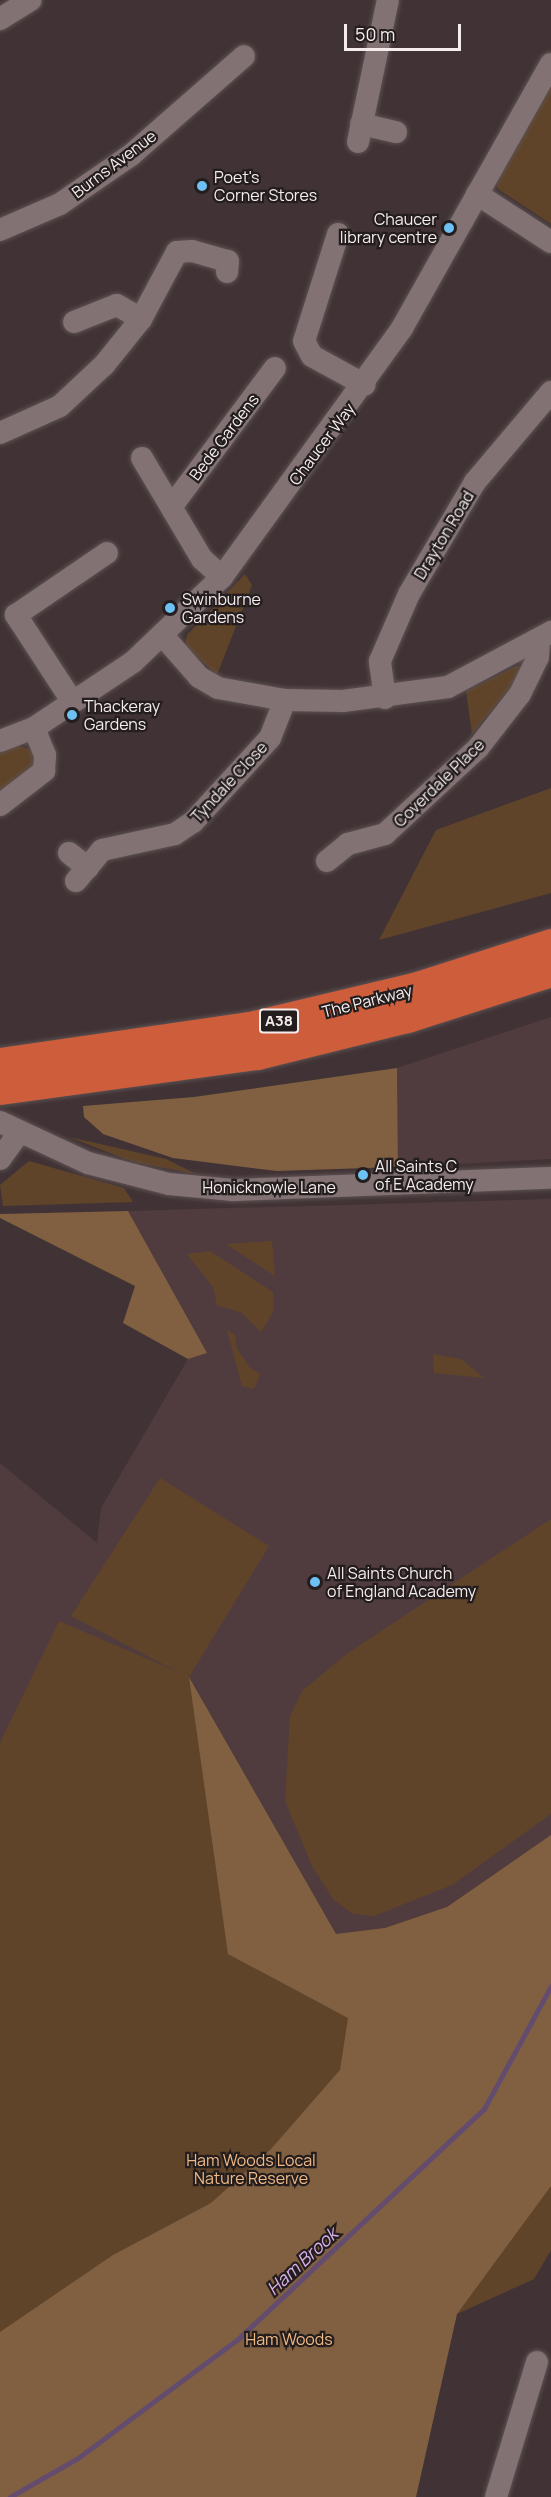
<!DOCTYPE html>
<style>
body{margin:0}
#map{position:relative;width:551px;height:2497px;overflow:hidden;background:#413335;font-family:Manrope,sans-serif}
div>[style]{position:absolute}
.built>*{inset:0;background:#503c3f}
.green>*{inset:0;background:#604429}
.forest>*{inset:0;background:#816041}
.stream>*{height:4.5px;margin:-2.25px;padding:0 2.25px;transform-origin:2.25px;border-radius:2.25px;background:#644c6e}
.roads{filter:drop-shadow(0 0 2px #5d5152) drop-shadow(0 0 2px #5d5152)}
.minor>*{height:22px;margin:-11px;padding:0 11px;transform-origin:11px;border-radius:11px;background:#827274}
.highway>*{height:33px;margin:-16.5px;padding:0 16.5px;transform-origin:16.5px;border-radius:16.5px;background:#ce5e3b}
.dots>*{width:16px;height:16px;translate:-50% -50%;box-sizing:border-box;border:3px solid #231d1e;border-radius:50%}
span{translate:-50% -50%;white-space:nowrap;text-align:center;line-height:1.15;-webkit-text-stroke:4.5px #231d1e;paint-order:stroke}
.shield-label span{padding:2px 4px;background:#231d1e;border:2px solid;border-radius:4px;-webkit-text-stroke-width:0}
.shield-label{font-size:15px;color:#f5eced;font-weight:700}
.street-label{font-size:16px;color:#f5eced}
.poi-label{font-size:16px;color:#f5eced}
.left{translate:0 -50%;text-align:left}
.right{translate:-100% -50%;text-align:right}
.park-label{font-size:16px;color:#f0b986}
.water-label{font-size:18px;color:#d9b0ea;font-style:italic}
.scale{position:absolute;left:344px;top:24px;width:117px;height:27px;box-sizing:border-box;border:3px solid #f5eced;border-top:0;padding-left:8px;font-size:18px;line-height:21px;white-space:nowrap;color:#f5eced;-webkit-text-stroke:4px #231d1e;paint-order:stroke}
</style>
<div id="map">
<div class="built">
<i style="clip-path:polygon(551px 1017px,551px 1159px,398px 1167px,397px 1068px)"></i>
<i style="clip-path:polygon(551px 1199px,551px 1835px,447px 1907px,385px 1928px,336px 1934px,190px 1678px,0 1743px,0 1463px,97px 1543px,101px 1508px,188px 1359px,206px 1353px,128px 1211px)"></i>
</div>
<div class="green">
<i style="clip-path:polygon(551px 84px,551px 224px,498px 189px,496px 180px)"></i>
<i style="clip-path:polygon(245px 574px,252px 585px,217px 675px,185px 646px,187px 635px)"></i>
<i style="clip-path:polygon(516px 666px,522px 667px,510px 688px,472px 734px,466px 691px)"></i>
<i style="clip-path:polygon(15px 745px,34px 750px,36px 763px,29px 774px,0 791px,0 752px)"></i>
<i style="clip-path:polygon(551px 788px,551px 893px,379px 940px,436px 830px)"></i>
<i style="clip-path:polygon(69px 1137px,166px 1159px,196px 1174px,133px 1162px)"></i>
<i style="clip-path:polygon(29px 1161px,124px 1188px,133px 1202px,3px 1206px,0 1185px)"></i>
<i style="clip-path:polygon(272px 1241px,275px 1276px,226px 1244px)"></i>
<i style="clip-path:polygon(210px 1251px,273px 1292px,274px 1310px,261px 1332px,242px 1313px,217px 1305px,213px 1287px,187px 1254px)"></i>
<i style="clip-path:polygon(227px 1330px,235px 1335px,237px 1349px,250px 1368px,260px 1374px,254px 1389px,242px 1386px)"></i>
<i style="clip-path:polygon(433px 1354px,461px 1359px,484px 1378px,434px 1373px)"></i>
<i style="clip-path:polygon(160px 1478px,269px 1546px,189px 1677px,336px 1934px,385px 1928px,447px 1907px,551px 1835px,551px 2250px,534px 2279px,457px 2314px,0 2497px,0 1743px,59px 1621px,178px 1672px,71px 1616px)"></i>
<i style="clip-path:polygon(551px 1519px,551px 1814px,452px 1885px,374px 1916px,353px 1914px,334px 1900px,312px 1866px,285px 1801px,290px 1716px,303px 1690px,348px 1653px)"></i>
</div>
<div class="forest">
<i style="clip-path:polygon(397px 1068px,398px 1167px,277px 1171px,173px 1158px,103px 1134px,84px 1117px,83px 1106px,194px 1097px)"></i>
<i style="clip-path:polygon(128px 1211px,207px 1353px,188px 1359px,123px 1323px,135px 1286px,0 1218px,0 1214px)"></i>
<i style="clip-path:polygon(189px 1677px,336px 1934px,385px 1928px,447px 1907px,551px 1835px,551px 2186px,457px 2314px,416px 2497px,0 2497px,0 2332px,113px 2255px,211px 2203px,271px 2149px,340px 2070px,348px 2018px,228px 1954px)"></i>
</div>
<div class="stream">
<i style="left:10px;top:2497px;width:78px;rotate:-29.8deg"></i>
<i style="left:78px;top:2458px;width:198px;rotate:-36.6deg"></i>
<i style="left:237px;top:2340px;width:338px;rotate:-43.1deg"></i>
<i style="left:484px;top:2109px;width:140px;rotate:-61.4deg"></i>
</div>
<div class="roads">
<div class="minor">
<i style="left:0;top:19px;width:36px;rotate:-32deg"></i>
<i style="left:361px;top:124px;width:36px;rotate:13deg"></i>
<i style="left:358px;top:142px;width:145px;rotate:-78.1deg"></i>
<i style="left:477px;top:194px;width:88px;rotate:33deg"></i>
<i style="left:0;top:230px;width:65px;rotate:-23.4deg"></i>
<i style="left:60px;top:204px;width:86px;rotate:-34.6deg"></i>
<i style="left:131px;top:155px;width:150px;rotate:-41.2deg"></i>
<i style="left:338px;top:234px;width:112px;rotate:107.6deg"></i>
<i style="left:304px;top:341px;width:17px;rotate:62deg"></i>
<i style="left:312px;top:356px;width:60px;rotate:28.7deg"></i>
<i style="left:74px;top:322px;width:46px;rotate:-21.6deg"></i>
<i style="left:117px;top:305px;width:28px;rotate:30deg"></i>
<i style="left:0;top:433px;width:66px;rotate:-24.2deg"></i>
<i style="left:60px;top:406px;width:60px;rotate:-43deg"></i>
<i style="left:104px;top:365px;width:59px;rotate:-51.2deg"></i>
<i style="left:141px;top:319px;width:76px;rotate:-61.8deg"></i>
<i style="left:177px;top:252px;width:15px;rotate:-4deg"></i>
<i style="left:192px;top:251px;width:37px;rotate:16deg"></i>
<i style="left:228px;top:261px;width:11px;rotate:95deg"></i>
<i style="left:142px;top:458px;width:117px;rotate:59.3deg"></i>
<i style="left:202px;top:559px;width:27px;rotate:42deg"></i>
<i style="left:172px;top:506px;width:172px;rotate:-53.3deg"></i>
<i style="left:164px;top:637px;width:53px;rotate:48.8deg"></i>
<i style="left:199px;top:677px;width:22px;rotate:30deg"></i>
<i style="left:218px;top:688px;width:68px;rotate:10.2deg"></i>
<i style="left:285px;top:700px;width:58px;rotate:1deg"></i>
<i style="left:343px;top:701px;width:106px;rotate:-7.6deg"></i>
<i style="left:448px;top:687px;width:117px;rotate:-28.1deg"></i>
<i style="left:385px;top:698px;width:37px;rotate:-98deg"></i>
<i style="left:380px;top:661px;width:73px;rotate:-66.6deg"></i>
<i style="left:409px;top:594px;width:130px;rotate:-59.5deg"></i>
<i style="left:475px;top:482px;width:118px;rotate:-49.8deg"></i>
<i style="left:72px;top:701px;width:103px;rotate:-123.1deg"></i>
<i style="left:16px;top:615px;width:110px;rotate:-34.3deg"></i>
<i style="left:0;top:741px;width:36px;rotate:-21deg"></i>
<i style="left:34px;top:728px;width:119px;rotate:-33.7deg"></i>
<i style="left:133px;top:662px;width:123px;rotate:-43.7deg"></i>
<i style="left:222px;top:577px;width:307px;rotate:-54.1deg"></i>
<i style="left:402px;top:328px;width:303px;rotate:-60.6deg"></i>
<i style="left:0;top:805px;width:56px;rotate:-37.7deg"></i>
<i style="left:44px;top:771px;width:16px;rotate:-86deg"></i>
<i style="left:45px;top:755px;width:29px;rotate:-112deg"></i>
<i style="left:69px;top:853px;width:24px;rotate:38deg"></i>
<i style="left:327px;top:861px;width:27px;rotate:-39deg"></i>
<i style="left:348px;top:844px;width:38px;rotate:-15deg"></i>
<i style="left:385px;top:834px;width:127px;rotate:-42.8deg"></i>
<i style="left:478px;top:748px;width:68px;rotate:-52.1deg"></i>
<i style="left:520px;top:694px;width:41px;rotate:-64.1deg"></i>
<i style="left:538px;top:657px;width:15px;rotate:-86deg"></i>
<i style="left:76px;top:881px;width:40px;rotate:-50deg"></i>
<i style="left:102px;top:850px;width:75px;rotate:-12.4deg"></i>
<i style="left:175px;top:834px;width:22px;rotate:-34deg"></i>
<i style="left:193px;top:822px;width:114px;rotate:-47.5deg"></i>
<i style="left:270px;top:738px;width:41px;rotate:-68.5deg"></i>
<i style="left:0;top:1122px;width:97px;rotate:25deg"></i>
<i style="left:88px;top:1163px;width:84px;rotate:14.5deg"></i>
<i style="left:169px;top:1184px;width:64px;rotate:5.4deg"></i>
<i style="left:233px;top:1190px;width:318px;rotate:-2.2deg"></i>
<i style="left:0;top:1159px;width:31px;rotate:-54deg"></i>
<i style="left:496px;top:2497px;width:141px;rotate:-73.1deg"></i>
</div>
<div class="highway">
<i style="left:0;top:1064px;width:253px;rotate:-8.2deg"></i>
<i style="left:250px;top:1028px;width:173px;rotate:-13.4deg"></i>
<i style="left:418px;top:988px;width:140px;rotate:-17.9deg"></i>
<i style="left:0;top:1088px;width:259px;rotate:-7.8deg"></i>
<i style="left:257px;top:1053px;width:154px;rotate:-13.9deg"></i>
<i style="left:407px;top:1016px;width:151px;rotate:-17.7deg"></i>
</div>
</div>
<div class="dots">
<i style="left:202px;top:186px;background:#6dc2f3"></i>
<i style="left:449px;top:228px;background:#6dc2f3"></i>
<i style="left:170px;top:608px;background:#6dc2f3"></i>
<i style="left:72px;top:715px;background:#6dc2f3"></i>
<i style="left:363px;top:1175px;background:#6dc2f3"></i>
<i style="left:315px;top:1582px;background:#6dc2f3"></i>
</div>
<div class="shield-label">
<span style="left:279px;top:1021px">A38</span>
</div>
<div class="street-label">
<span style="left:114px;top:164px;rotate:-37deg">Burns Avenue</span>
<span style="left:224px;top:437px;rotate:-53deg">Bede Gardens</span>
<span style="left:322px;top:444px;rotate:-53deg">Chaucer Way</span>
<span style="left:444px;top:535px;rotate:-59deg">Drayton Road</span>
<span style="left:229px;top:782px;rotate:-47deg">Tyndale Close</span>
<span style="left:439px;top:783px;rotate:-44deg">Coverdale Place</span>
<span style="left:367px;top:1001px;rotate:-14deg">The Parkway</span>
<span style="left:269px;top:1187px">Honicknowle Lane</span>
</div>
<div class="poi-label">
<span class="left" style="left:214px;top:186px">Poet's<br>Corner Stores</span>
<span class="right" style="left:437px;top:228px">Chaucer<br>library centre</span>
<span class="left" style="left:182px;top:608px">Swinburne<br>Gardens</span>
<span class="left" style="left:84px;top:715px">Thackeray<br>Gardens</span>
<span class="left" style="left:375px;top:1175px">All Saints C<br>of E Academy</span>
<span class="left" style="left:327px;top:1582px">All Saints Church<br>of England Academy</span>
</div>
<div class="park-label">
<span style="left:251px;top:2169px">Ham Woods Local<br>Nature Reserve</span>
<span style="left:289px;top:2339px">Ham Woods</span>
</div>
<div class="water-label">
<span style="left:302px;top:2261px;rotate:-43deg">Ham Brook</span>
</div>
<div class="scale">50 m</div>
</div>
